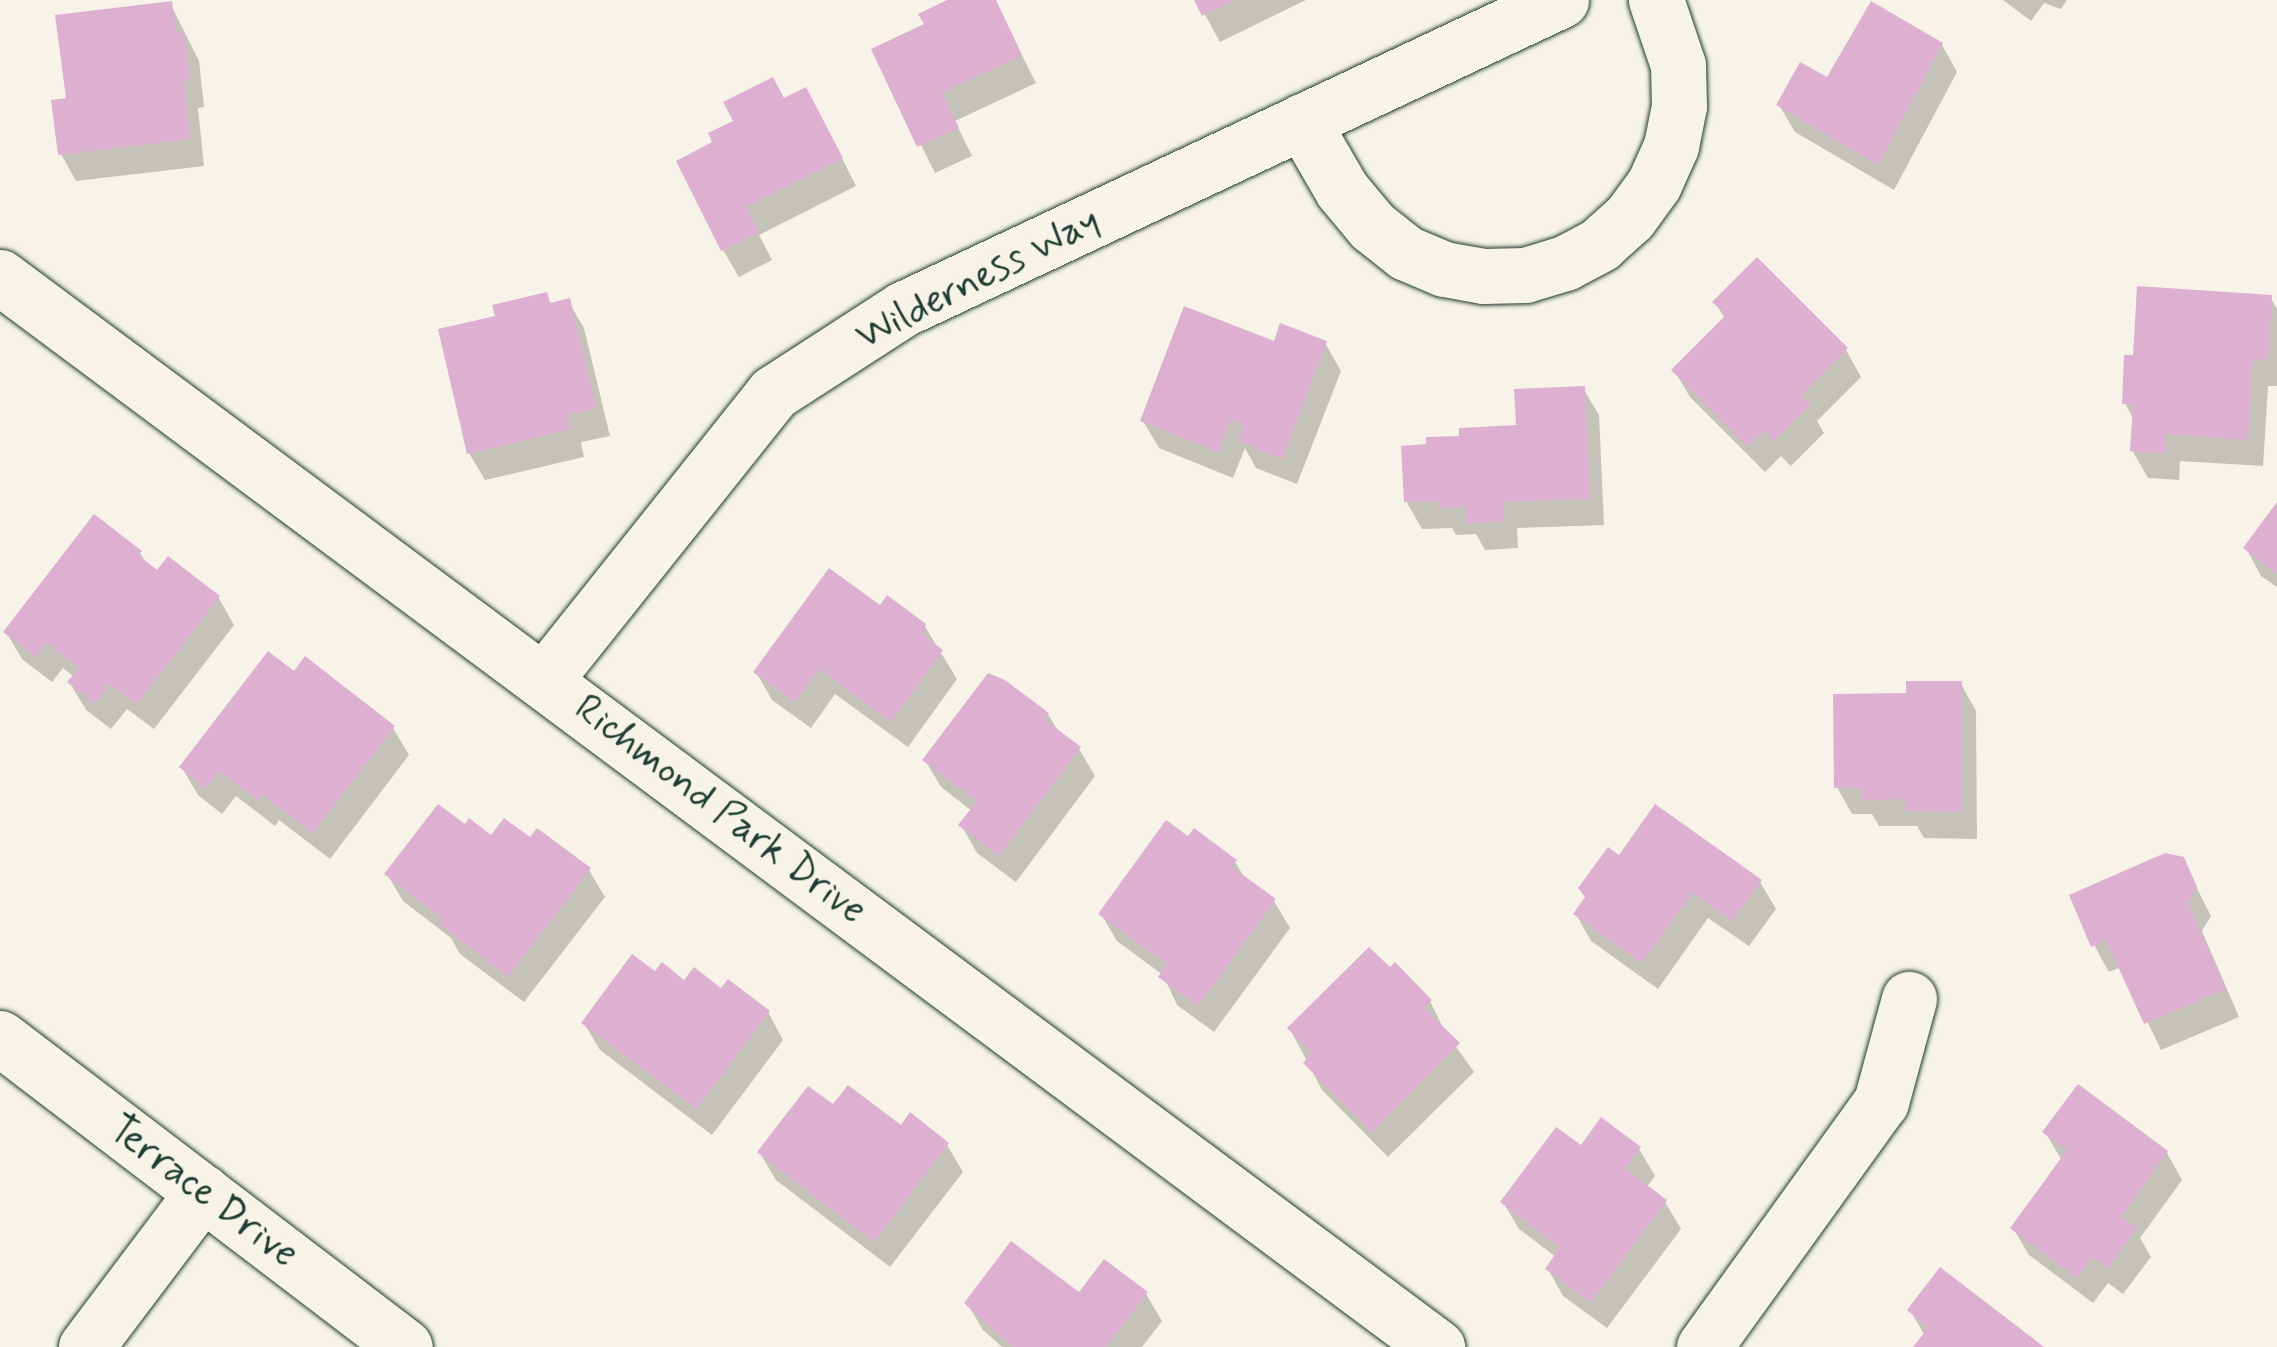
<!DOCTYPE html>
<style>
body{margin:0}
#map{position:relative;width:2277px;height:1347px;overflow:hidden;background:#f7f3e8;font-family:Mynerve,sans-serif}
div>[style]{position:absolute}
.shadow>*{inset:0;background:#0003}
.building>*{inset:0;background:#ddb0d2}
.roads{filter:drop-shadow(0 0 2px #1f3d34) drop-shadow(0 0 2px #1f3d34)}
.minor>*{height:55px;margin:-27.5px;padding:0 27.5px;transform-origin:27.5px;border-radius:27.5px;background:#f7f3e8}
span{translate:-50% -50%;white-space:nowrap;text-align:center;line-height:1.15;-webkit-text-stroke:9px #f7f3e8;paint-order:stroke}
.street-label{font-size:40px;color:#1f3d34}
</style>
<div id="map">
<div class="shadow">
<i style="clip-path:polygon(953px 0,994px 0,1036px 83px,955px 121px,972px 156px,935px 173px,874px 50px,927px 25px)"></i>
<i style="clip-path:polygon(1197px 0,1306px 0,1220px 42px)"></i>
<i style="clip-path:polygon(2003px 0,2067px 0,2061px 9px,2044px 3px,2031px 21px)"></i>
<i style="clip-path:polygon(170px 3px,199px 61px,204px 107px,198px 108px,204px 166px,76px 181px,61px 154px,69px 100px)"></i>
<i style="clip-path:polygon(1942px 45px,1957px 72px,1894px 190px,1795px 132px,1779px 105px,1828px 80px)"></i>
<i style="clip-path:polygon(784px 101px,821px 117px,856px 186px,759px 235px,772px 260px,739px 277px,723px 250px,716px 143px)"></i>
<i style="clip-path:polygon(546px 295px,552px 305px,568px 301px,584px 328px,610px 436px,581px 442px,584px 457px,485px 480px,469px 453px,498px 318px)"></i>
<i style="clip-path:polygon(2270px 297px,2277px 309px,2277px 386px,2268px 386px,2263px 466px,2180px 461px,2179px 480px,2148px 478px,2132px 450px,2134px 420px,2125px 403px,2136px 358px)"></i>
<i style="clip-path:polygon(1715px 302px,1846px 350px,1861px 377px,1817px 421px,1824px 433px,1791px 466px,1781px 456px,1765px 472px,1690px 397px,1674px 370px,1725px 319px)"></i>
<i style="clip-path:polygon(1325px 343px,1341px 371px,1297px 484px,1256px 468px,1245px 448px,1233px 478px,1159px 448px,1143px 421px,1275px 344px)"></i>
<i style="clip-path:polygon(1583px 388px,1599px 415px,1604px 525px,1517px 528px,1518px 548px,1485px 550px,1476px 534px,1456px 535px,1452px 528px,1422px 529px,1406px 501px,1462px 438px,1518px 428px)"></i>
<i style="clip-path:polygon(2277px 506px,2277px 587px,2261px 576px,2246px 548px)"></i>
<i style="clip-path:polygon(140px 553px,148px 566px,218px 597px,234px 625px,154px 729px,127px 709px,111px 729px,86px 710px,70px 683px,74px 677px,63px 668px,52px 682px,22px 659px,6px 632px)"></i>
<i style="clip-path:polygon(881px 608px,924px 625px,957px 679px,908px 747px,835px 694px,811px 728px,772px 700px,756px 672px)"></i>
<i style="clip-path:polygon(295px 674px,393px 728px,409px 755px,330px 859px,279px 820px,275px 826px,236px 796px,222px 814px,198px 795px,182px 768px)"></i>
<i style="clip-path:polygon(1961px 684px,1976px 711px,1977px 839px,1924px 838px,1917px 826px,1879px 826px,1872px 814px,1852px 814px,1837px 787px,1909px 696px)"></i>
<i style="clip-path:polygon(1048px 714px,1059px 733px,1079px 749px,1095px 776px,1016px 882px,977px 853px,961px 825px,972px 811px,941px 787px,925px 760px)"></i>
<i style="clip-path:polygon(465px 828px,491px 838px,531px 841px,589px 870px,605px 897px,524px 1002px,460px 954px,451px 938px,403px 901px,387px 874px)"></i>
<i style="clip-path:polygon(1189px 840px,1235px 862px,1246px 880px,1274px 901px,1290px 928px,1214px 1032px,1177px 1005px,1163px 975px,1117px 941px,1101px 914px)"></i>
<i style="clip-path:polygon(1619px 858px,1760px 882px,1776px 909px,1749px 946px,1708px 918px,1658px 989px,1591px 941px,1576px 914px)"></i>
<i style="clip-path:polygon(2182px 859px,2211px 916px,2202px 931px,2239px 1017px,2161px 1050px,2121px 967px,2109px 972px,2094px 945px)"></i>
<i style="clip-path:polygon(656px 975px,722px 991px,768px 1012px,783px 1040px,712px 1135px,600px 1050px,584px 1023px)"></i>
<i style="clip-path:polygon(1430px 1001px,1444px 1030px,1474px 1072px,1388px 1157px,1322px 1090px,1290px 1029px)"></i>
<i style="clip-path:polygon(2078px 1087px,2167px 1153px,2182px 1180px,2140px 1238px,2151px 1257px,2123px 1294px,2108px 1283px,2093px 1303px,2029px 1255px,2013px 1228px,2061px 1159px,2045px 1132px)"></i>
<i style="clip-path:polygon(833px 1108px,947px 1145px,963px 1172px,890px 1267px,776px 1180px,760px 1153px)"></i>
<i style="clip-path:polygon(1582px 1148px,1639px 1149px,1655px 1176px,1646px 1188px,1665px 1202px,1681px 1229px,1607px 1328px,1563px 1296px,1548px 1269px,1556px 1257px,1519px 1229px,1503px 1202px)"></i>
<i style="clip-path:polygon(1146px 1294px,1162px 1321px,1142px 1347px,1002px 1347px,983px 1330px,967px 1303px)"></i>
<i style="clip-path:polygon(1910px 1310px,2040px 1347px,1916px 1347px,1925px 1336px)"></i>
</div>
<div class="building">
<i style="clip-path:polygon(947px 0,996px 0,1022px 55px,942px 93px,959px 128px,917px 147px,871px 49px,924px 24px,918px 14px)"></i>
<i style="clip-path:polygon(1194px 0,1235px 0,1202px 16px)"></i>
<i style="clip-path:polygon(172px 1px,176px 32px,184px 31px,190px 80px,184px 81px,190px 139px,58px 155px,51px 100px,66px 98px,55px 15px)"></i>
<i style="clip-path:polygon(1871px 1px,1943px 43px,1878px 165px,1776px 105px,1800px 62px,1827px 77px)"></i>
<i style="clip-path:polygon(773px 77px,784px 98px,806px 87px,843px 158px,746px 207px,759px 232px,721px 251px,676px 161px,712px 142px,708px 133px,733px 121px,723px 102px)"></i>
<i style="clip-path:polygon(1757px 257px,1848px 348px,1801px 395px,1811px 404px,1774px 441px,1764px 431px,1748px 447px,1671px 370px,1726px 315px,1712px 302px)"></i>
<i style="clip-path:polygon(2137px 286px,2272px 295px,2268px 360px,2253px 359px,2248px 440px,2166px 434px,2165px 454px,2130px 451px,2133px 405px,2122px 404px,2124px 355px,2133px 355px)"></i>
<i style="clip-path:polygon(547px 292px,550px 303px,570px 298px,596px 408px,567px 415px,571px 429px,467px 454px,438px 329px,495px 316px,492px 305px)"></i>
<i style="clip-path:polygon(1184px 306px,1274px 341px,1280px 323px,1327px 341px,1282px 459px,1238px 441px,1244px 425px,1230px 420px,1218px 452px,1140px 421px)"></i>
<i style="clip-path:polygon(1585px 386px,1590px 499px,1503px 502px,1504px 521px,1467px 524px,1466px 507px,1437px 508px,1437px 501px,1404px 502px,1401px 446px,1426px 444px,1426px 437px,1459px 436px,1459px 428px,1516px 425px,1514px 389px)"></i>
<i style="clip-path:polygon(2277px 502px,2277px 574px,2243px 548px)"></i>
<i style="clip-path:polygon(94px 514px,142px 551px,138px 555px,157px 570px,168px 556px,220px 596px,137px 704px,110px 684px,95px 704px,67px 682px,79px 668px,47px 643px,36px 657px,3px 632px)"></i>
<i style="clip-path:polygon(829px 568px,880px 605px,887px 595px,926px 624px,923px 635px,943px 650px,891px 722px,819px 669px,795px 702px,753px 672px)"></i>
<i style="clip-path:polygon(268px 651px,294px 671px,305px 656px,395px 726px,313px 833px,262px 795px,258px 800px,219px 771px,206px 788px,179px 767px)"></i>
<i style="clip-path:polygon(988px 673px,1005px 680px,1049px 713px,1044px 719px,1081px 747px,999px 856px,958px 825px,977px 801px,922px 760px)"></i>
<i style="clip-path:polygon(1906px 681px,1962px 681px,1962px 812px,1905px 811px,1905px 799px,1861px 800px,1861px 788px,1834px 788px,1833px 694px,1906px 693px)"></i>
<i style="clip-path:polygon(438px 804px,465px 824px,469px 818px,491px 835px,504px 818px,530px 837px,537px 828px,591px 868px,508px 977px,441px 926px,439px 916px,384px 874px)"></i>
<i style="clip-path:polygon(1655px 804px,1762px 880px,1732px 921px,1692px 893px,1642px 963px,1573px 914px,1585px 897px,1578px 888px,1608px 847px,1619px 855px)"></i>
<i style="clip-path:polygon(1166px 820px,1188px 836px,1194px 828px,1237px 860px,1232px 867px,1276px 899px,1198px 1006px,1158px 977px,1167px 964px,1098px 914px)"></i>
<i style="clip-path:polygon(2165px 853px,2184px 857px,2197px 887px,2188px 903px,2226px 989px,2144px 1024px,2106px 940px,2091px 947px,2069px 895px)"></i>
<i style="clip-path:polygon(1369px 947px,1390px 967px,1395px 962px,1432px 1000px,1424px 1008px,1460px 1043px,1372px 1132px,1303px 1063px,1312px 1053px,1287px 1028px)"></i>
<i style="clip-path:polygon(632px 954px,655px 971px,662px 962px,684px 980px,694px 967px,721px 988px,728px 979px,770px 1011px,696px 1109px,581px 1023px)"></i>
<i style="clip-path:polygon(2078px 1084px,2168px 1151px,2121px 1217px,2137px 1228px,2107px 1269px,2092px 1257px,2077px 1278px,2010px 1228px,2067px 1150px,2042px 1132px)"></i>
<i style="clip-path:polygon(848px 1085px,901px 1125px,910px 1112px,949px 1143px,874px 1242px,757px 1152px,808px 1086px,833px 1104px)"></i>
<i style="clip-path:polygon(1601px 1117px,1641px 1147px,1625px 1169px,1667px 1200px,1591px 1302px,1545px 1269px,1560px 1247px,1500px 1202px,1556px 1127px,1581px 1145px)"></i>
<i style="clip-path:polygon(1011px 1241px,1079px 1292px,1104px 1259px,1148px 1292px,1106px 1347px,1013px 1347px,964px 1303px)"></i>
<i style="clip-path:polygon(1940px 1267px,2044px 1347px,1913px 1347px,1928px 1328px,1907px 1310px)"></i>
</div>
<div class="roads">
<div class="minor">
<i style="left:1302px;top:121px;width:80px;rotate:59.9deg"></i>
<i style="left:1342px;top:190px;width:47px;rotate:50.2deg"></i>
<i style="left:1372px;top:226px;width:43px;rotate:38.5deg"></i>
<i style="left:1406px;top:253px;width:41px;rotate:22.8deg"></i>
<i style="left:1444px;top:269px;width:41px;rotate:9.9deg"></i>
<i style="left:1484px;top:276px;width:41px;rotate:-1.4deg"></i>
<i style="left:1525px;top:275px;width:42px;rotate:-16.7deg"></i>
<i style="left:1565px;top:263px;width:40px;rotate:-28deg"></i>
<i style="left:1600px;top:244px;width:40px;rotate:-42deg"></i>
<i style="left:1630px;top:217px;width:41px;rotate:-54deg"></i>
<i style="left:1654px;top:184px;width:42px;rotate:-65.9deg"></i>
<i style="left:1671px;top:146px;width:41px;rotate:-78.7deg"></i>
<i style="left:1679px;top:106px;width:41px;rotate:-91.4deg"></i>
<i style="left:1678px;top:65px;width:69px;rotate:-108.7deg"></i>
<i style="left:0;top:277px;width:1792px;rotate:36.67deg"></i>
<i style="left:545px;top:679px;width:366px;rotate:-51.4deg"></i>
<i style="left:773px;top:393px;width:155px;rotate:-32.9deg"></i>
<i style="left:903px;top:309px;width:727px;rotate:-25.15deg"></i>
<i style="left:0;top:1038px;width:509px;rotate:37.34deg"></i>
<i style="left:86px;top:1347px;width:194px;rotate:-53deg"></i>
<i style="left:1704px;top:1347px;width:302px;rotate:-54.2deg"></i>
<i style="left:1881px;top:1102px;width:107px;rotate:-74.8deg"></i>
</div>
</div>
<div class="street-label">
<span style="left:978px;top:279px;rotate:-27deg">Wilderness Way</span>
<span style="left:720px;top:810px;rotate:37deg">Richmond Park Drive</span>
<span style="left:203px;top:1192px;rotate:37deg">Terrace Drive</span>
</div>
</div>
